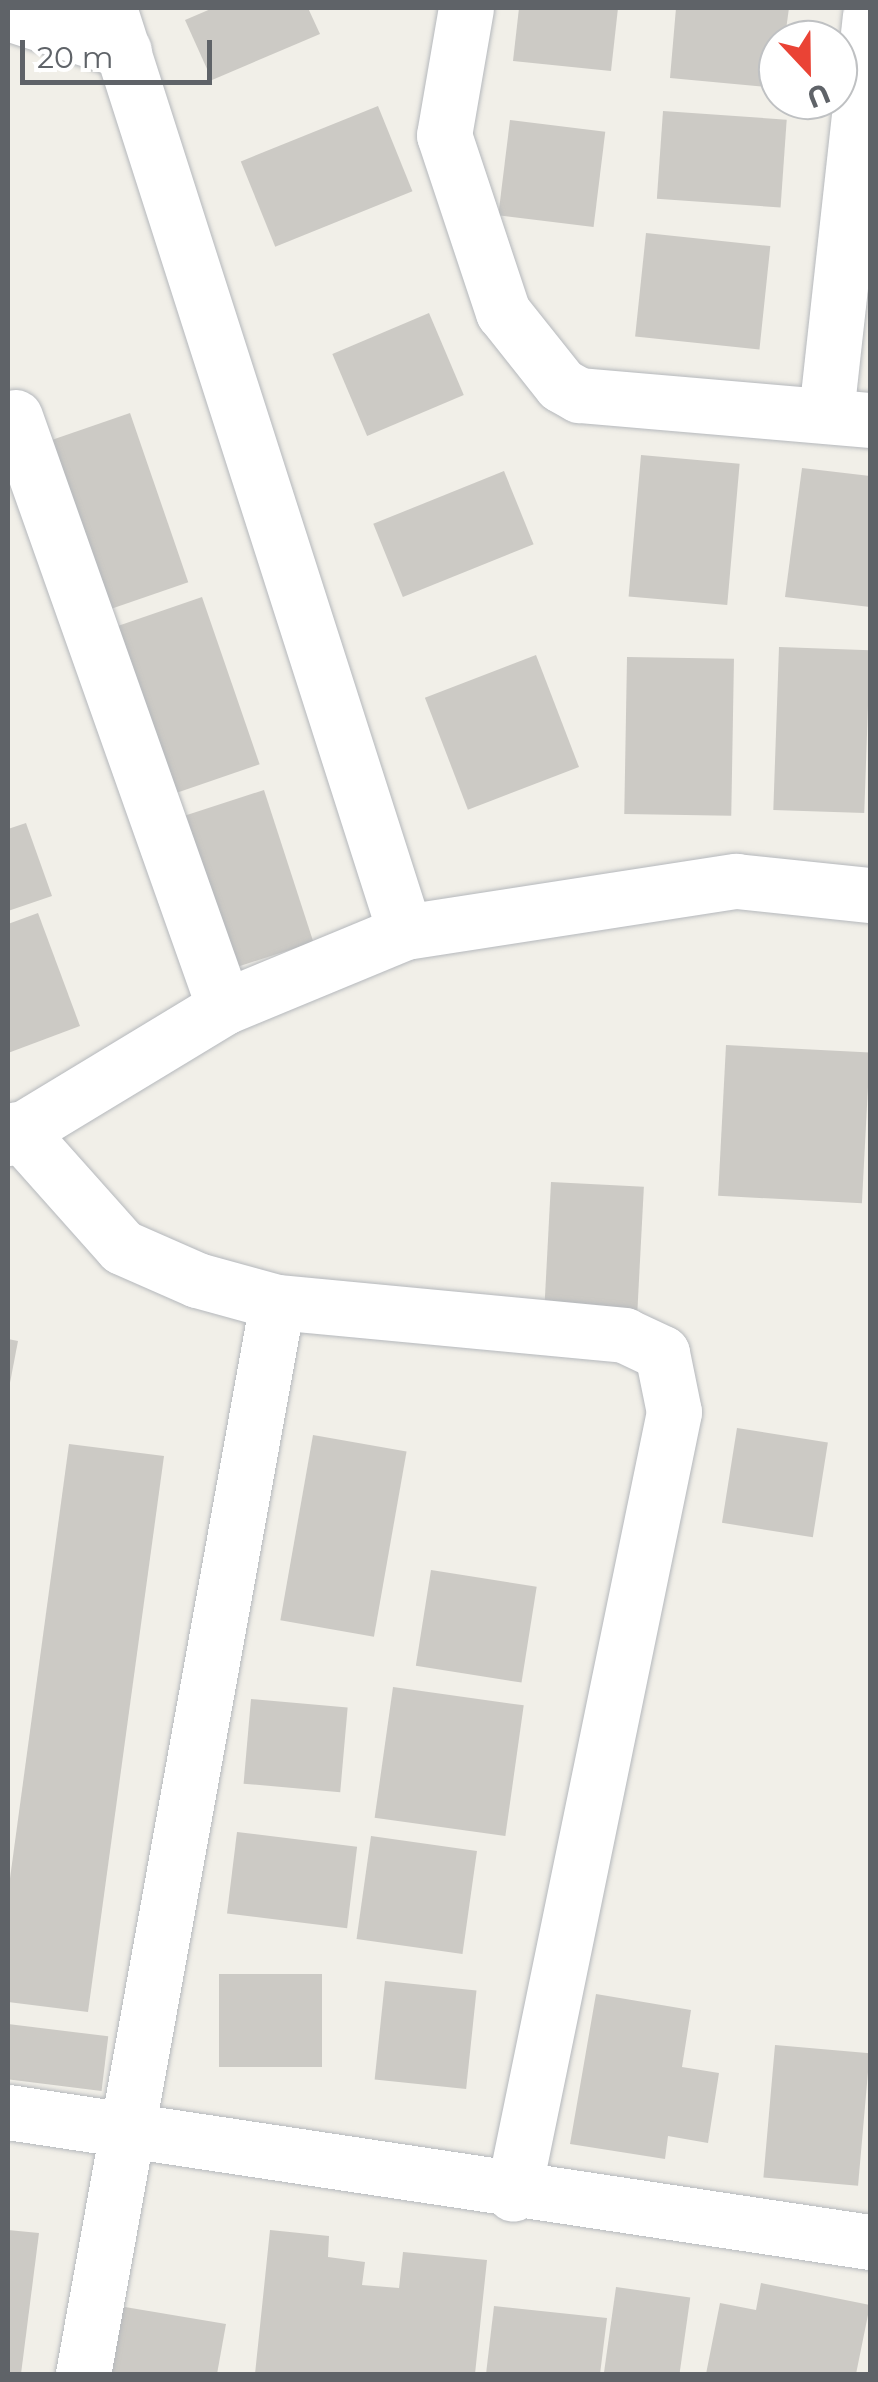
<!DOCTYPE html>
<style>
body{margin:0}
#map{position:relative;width:878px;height:2382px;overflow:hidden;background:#f1efe8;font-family:Montserrat,sans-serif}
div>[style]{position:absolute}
.building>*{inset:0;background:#cccac5;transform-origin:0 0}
.roads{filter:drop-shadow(0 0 2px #b5b8bc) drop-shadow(0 0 2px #b5b8bc)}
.minor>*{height:55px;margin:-27.5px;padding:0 27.5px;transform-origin:27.5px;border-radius:27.5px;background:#fff}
span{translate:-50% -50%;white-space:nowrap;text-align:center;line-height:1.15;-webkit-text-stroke:10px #fff;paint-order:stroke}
.frame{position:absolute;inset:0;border:10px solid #5f6368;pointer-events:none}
.north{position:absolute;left:758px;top:20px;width:100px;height:100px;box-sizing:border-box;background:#fff;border:2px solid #bfc1c3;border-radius:50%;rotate:158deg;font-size:28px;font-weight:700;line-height:40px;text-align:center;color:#5f6368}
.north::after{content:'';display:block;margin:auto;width:35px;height:45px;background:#ea4335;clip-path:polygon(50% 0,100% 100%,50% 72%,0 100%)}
.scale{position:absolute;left:20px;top:40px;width:192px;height:45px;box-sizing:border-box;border:5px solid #5f6368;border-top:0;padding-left:12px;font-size:30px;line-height:35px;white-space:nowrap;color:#5f6368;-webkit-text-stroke:8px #fff;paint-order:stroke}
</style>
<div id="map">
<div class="building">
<i style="clip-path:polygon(213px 8px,308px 8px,320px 34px,212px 80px,185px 20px)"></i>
<i style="clip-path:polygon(519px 8px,618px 8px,611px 71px,513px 61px)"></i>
<i style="clip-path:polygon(676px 8px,789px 8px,778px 88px,670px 78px)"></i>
<i style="left:378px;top:106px;width:92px;height:148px;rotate:68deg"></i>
<i style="left:663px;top:111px;width:124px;height:88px;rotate:4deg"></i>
<i style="left:510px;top:120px;width:96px;height:96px;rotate:7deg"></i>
<i style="left:646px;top:233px;width:125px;height:104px;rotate:6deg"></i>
<i style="left:429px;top:313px;width:89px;height:105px;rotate:67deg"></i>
<i style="left:130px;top:413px;width:179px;height:92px;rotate:71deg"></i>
<i style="left:641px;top:455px;width:99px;height:142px;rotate:5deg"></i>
<i style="clip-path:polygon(802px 468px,870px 476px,870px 607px,785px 597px)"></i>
<i style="left:504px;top:471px;width:79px;height:141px;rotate:68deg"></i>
<i style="left:202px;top:597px;width:177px;height:96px;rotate:71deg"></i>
<i style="left:779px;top:647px;width:91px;height:163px;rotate:2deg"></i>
<i style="left:536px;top:655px;width:120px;height:119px;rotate:69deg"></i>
<i style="left:627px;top:657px;width:107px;height:157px;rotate:1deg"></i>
<i style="left:264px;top:790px;width:160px;height:94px;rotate:72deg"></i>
<i style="clip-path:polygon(26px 823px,52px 896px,8px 911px,8px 829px)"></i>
<i style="clip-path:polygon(38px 913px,80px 1026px,8px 1053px,8px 924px)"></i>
<i style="left:726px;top:1045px;width:144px;height:151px;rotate:3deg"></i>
<i style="left:551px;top:1182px;width:93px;height:124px;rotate:3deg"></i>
<i style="clip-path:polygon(8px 1339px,18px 1341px,9px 1388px,8px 1388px)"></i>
<i style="left:737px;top:1428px;width:92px;height:96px;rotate:9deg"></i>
<i style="left:313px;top:1435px;width:95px;height:188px;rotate:10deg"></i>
<i style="clip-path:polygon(69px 1444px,164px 1456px,88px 2012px,8px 2002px,8px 1893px)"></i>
<i style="left:431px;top:1570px;width:107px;height:97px;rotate:9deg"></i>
<i style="left:393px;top:1687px;width:132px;height:132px;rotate:8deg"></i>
<i style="left:251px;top:1699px;width:97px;height:85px;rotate:5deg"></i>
<i style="left:237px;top:1832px;width:121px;height:82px;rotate:7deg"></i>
<i style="left:371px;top:1836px;width:107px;height:104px;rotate:8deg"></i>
<i style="left:219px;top:1974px;width:103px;height:93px"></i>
<i style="left:385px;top:1981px;width:92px;height:99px;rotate:6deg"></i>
<i style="clip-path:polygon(596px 1994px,691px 2010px,682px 2067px,719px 2073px,708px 2143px,668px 2136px,665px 2159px,570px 2144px)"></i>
<i style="left:8px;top:2024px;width:101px;height:55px;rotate:7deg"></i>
<i style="left:775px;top:2045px;width:95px;height:133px;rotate:5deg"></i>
<i style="clip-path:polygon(8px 2230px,39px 2233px,21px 2374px,8px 2373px)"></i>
<i style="clip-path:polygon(270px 2230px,329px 2236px,328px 2257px,365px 2262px,362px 2285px,399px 2288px,403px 2252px,487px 2260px,475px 2374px,255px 2374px)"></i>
<i style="clip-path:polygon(761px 2283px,870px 2305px,856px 2374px,706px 2374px,720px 2303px,756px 2310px)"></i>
<i style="left:616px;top:2287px;width:75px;height:88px;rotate:8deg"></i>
<i style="clip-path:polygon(119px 2306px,226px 2324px,217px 2374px,107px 2374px)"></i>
<i style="clip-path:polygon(494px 2306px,607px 2318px,600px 2374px,486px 2374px)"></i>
</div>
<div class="roads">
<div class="minor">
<i style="left:109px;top:8px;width:970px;rotate:72.24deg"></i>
<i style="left:466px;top:8px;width:129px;rotate:99.8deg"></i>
<i style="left:444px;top:135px;width:187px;rotate:71.6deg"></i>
<i style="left:503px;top:312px;width:93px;rotate:51.5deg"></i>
<i style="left:561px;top:385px;width:21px;rotate:29deg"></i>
<i style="left:579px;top:395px;width:292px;rotate:4.9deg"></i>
<i style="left:8px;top:13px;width:122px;rotate:18.1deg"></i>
<i style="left:826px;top:414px;width:400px;rotate:-83.7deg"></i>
<i style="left:15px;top:417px;width:626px;rotate:70.49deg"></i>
<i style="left:17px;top:1129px;width:158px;rotate:48.3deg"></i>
<i style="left:122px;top:1247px;width:82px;rotate:23.7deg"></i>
<i style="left:197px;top:1280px;width:83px;rotate:15.4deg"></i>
<i style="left:277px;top:1302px;width:349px;rotate:5.4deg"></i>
<i style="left:624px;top:1335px;width:42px;rotate:25.3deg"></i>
<i style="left:662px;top:1353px;width:60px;rotate:78.5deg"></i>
<i style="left:674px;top:1412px;width:798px;rotate:101.63deg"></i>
<i style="left:8px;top:1138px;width:253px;rotate:-31.2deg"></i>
<i style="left:224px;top:1007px;width:196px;rotate:-22.5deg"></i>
<i style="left:405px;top:932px;width:335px;rotate:-8.8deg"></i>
<i style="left:736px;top:881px;width:135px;rotate:6deg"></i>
<i style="left:8px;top:2112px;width:872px;rotate:8.58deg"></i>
<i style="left:83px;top:2374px;width:1089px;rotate:-79.74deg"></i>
</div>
</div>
<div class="frame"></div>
<div class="north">U</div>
<div class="scale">20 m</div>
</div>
